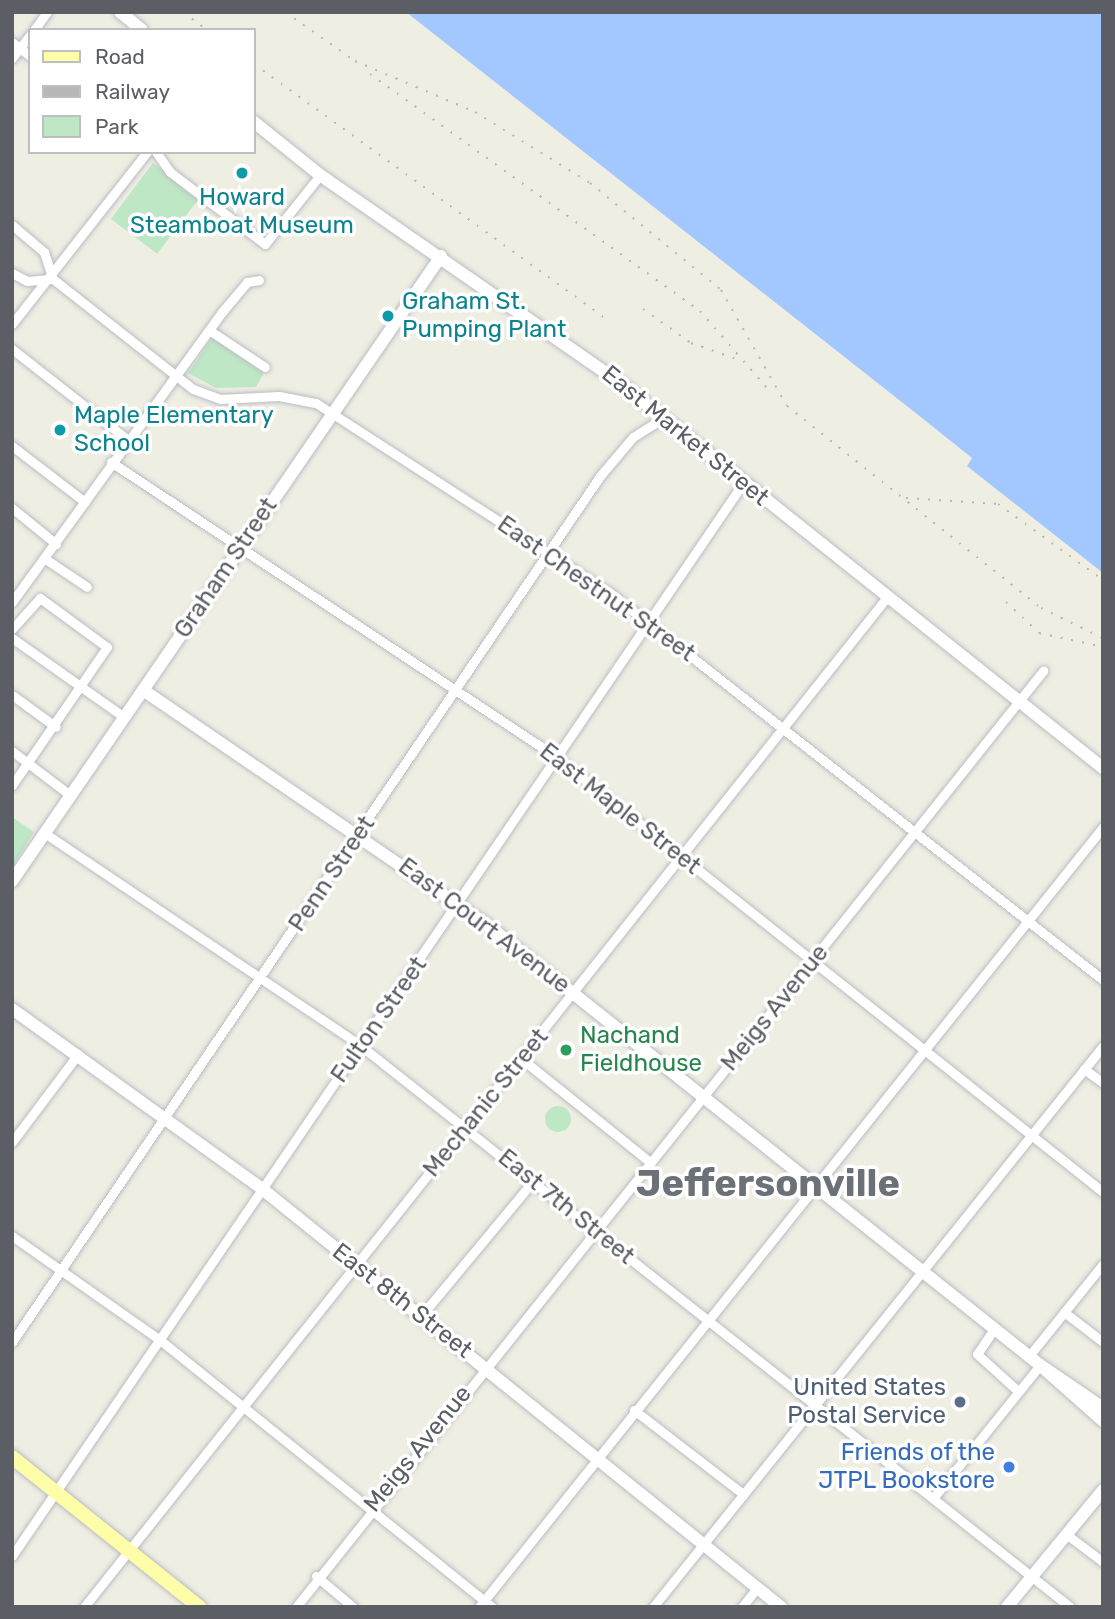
<!DOCTYPE html>
<style>
body{margin:0}
#map{position:relative;width:1115px;height:1619px;overflow:hidden;background:#efeee3;font-family:Rubik,sans-serif}
div>[style]{position:absolute}
.green>*{inset:0;background:#bee7c5;transform-origin:0 0}
.round{border-radius:50%}
.water>*{inset:0;background:#a3c8ff}
.roads{filter:drop-shadow(0 0 2px #bbbcc3) drop-shadow(0 0 2px #bbbcc3)}
.street>*{height:9px;margin:-4.5px;padding:0 4.5px;transform-origin:4.5px;border-radius:4.5px;background:#fff}
.secondary>*{height:12px;margin:-6px;padding:0 6px;transform-origin:6px;border-radius:6px;background:#fff}
.primary>*{height:14px;margin:-7px;padding:0 7px;transform-origin:7px;border-radius:7px;background:#fffea8}
.rail>*{height:2px;margin-top:-1px;transform-origin:0;background:repeating-linear-gradient(90deg,#b6b7b8 0 2px,transparent 0 11px)}
.dots>*{width:19px;height:19px;translate:-50% -50%;box-sizing:border-box;border:4px solid #fff;border-radius:50%}
span{translate:-50% -50%;white-space:nowrap;text-align:center;line-height:1.15;-webkit-text-stroke:7px #fff;paint-order:stroke}
.culture-label{font-size:24px;color:#0d838f}
.left{translate:0 -50%;text-align:left}
.street-label{font-size:24px;color:#5b5e65}
.leisure-label{font-size:24px;color:#27864d}
.service-label{font-size:24px;color:#4e5e75}
.right{translate:-100% -50%;text-align:right}
.shop-label{font-size:24px;color:#366cbe}
.town-label{font-size:38px;color:#6c7077;font-weight:700}
.frame{position:absolute;inset:0;border:14px solid #5b5e65;pointer-events:none}
.legend{position:absolute;left:28px;top:28px;width:228px;height:126px;box-sizing:border-box;background:#fff;border:2px solid #bdbfc1;margin:0;padding:9px 12px;list-style:none;font-size:21px;color:#5b5e65}
.legend li{display:flex;align-items:center;gap:14px;height:35px}
.legend b{width:35px;border:2px solid #bdbfc1}
</style>
<div id="map">
<div class="green">
<i style="left:153px;top:163px;width:58px;height:70px;rotate:37deg"></i>
<i style="clip-path:polygon(212px 338px,264px 373px,256px 387px,216px 388px,188px 373px)"></i>
<i style="clip-path:polygon(12px 817px,34px 832px,12px 867px)"></i>
<i class="round" style="left:545px;top:1106px;width:26px;height:26px"></i>
</div>
<div class="water">
<i style="clip-path:polygon(406px 12px,1103px 12px,1103px 573px,967px 466px,972px 458px,922px 418px)"></i>
</div>
<div class="roads">
<div class="street">
<i style="left:34px;top:30px;width:22px;rotate:-54deg"></i>
<i style="left:12px;top:42px;width:23px;rotate:38deg"></i>
<i style="left:12px;top:58px;width:29px;rotate:-52deg"></i>
<i style="left:156px;top:152px;width:24px;rotate:55deg"></i>
<i style="left:170px;top:172px;width:119px;rotate:37.2deg"></i>
<i style="left:265px;top:244px;width:88px;rotate:-51.4deg"></i>
<i style="left:12px;top:225px;width:42px;rotate:40.2deg"></i>
<i style="left:44px;top:252px;width:28px;rotate:72deg"></i>
<i style="left:12px;top:273px;width:17px;rotate:28deg"></i>
<i style="left:27px;top:281px;width:24px;rotate:-5deg"></i>
<i style="left:53px;top:279px;width:178px;rotate:38.2deg"></i>
<i style="left:193px;top:389px;width:29px;rotate:20deg"></i>
<i style="left:220px;top:399px;width:59px;rotate:-2.9deg"></i>
<i style="left:279px;top:396px;width:38px;rotate:11deg"></i>
<i style="left:316px;top:403px;width:355px;rotate:32.9deg"></i>
<i style="left:614px;top:596px;width:622px;rotate:38.14deg"></i>
<i style="left:12px;top:324px;width:219px;rotate:-51.9deg"></i>
<i style="left:209px;top:330px;width:67px;rotate:33.5deg"></i>
<i style="left:12px;top:349px;width:147px;rotate:38.1deg"></i>
<i style="left:12px;top:446px;width:92px;rotate:37.5deg"></i>
<i style="left:111px;top:462px;width:533px;rotate:33.51deg"></i>
<i style="left:555px;top:756px;width:700px;rotate:38.51deg"></i>
<i style="left:12px;top:508px;width:57px;rotate:39.3deg"></i>
<i style="left:47px;top:560px;width:48px;rotate:34deg"></i>
<i style="left:12px;top:602px;width:358px;rotate:-54.1deg"></i>
<i style="left:222px;top:312px;width:39px;rotate:-50deg"></i>
<i style="left:247px;top:282px;width:12px;rotate:-9deg"></i>
<i style="left:12px;top:629px;width:42px;rotate:-47.9deg"></i>
<i style="left:40px;top:598px;width:83px;rotate:36.2deg"></i>
<i style="left:107px;top:647px;width:168px;rotate:124.5deg"></i>
<i style="left:12px;top:638px;width:137px;rotate:35.2deg"></i>
<i style="left:12px;top:695px;width:54px;rotate:36deg"></i>
<i style="left:12px;top:751px;width:73px;rotate:37.2deg"></i>
<i style="left:43px;top:832px;width:383px;rotate:33.9deg"></i>
<i style="left:361px;top:1046px;width:904px;rotate:38.35deg"></i>
<i style="left:523px;top:1060px;width:164px;rotate:38.8deg"></i>
<i style="left:1084px;top:1069px;width:24px;rotate:36deg"></i>
<i style="left:12px;top:1142px;width:110px;rotate:-53.1deg"></i>
<i style="left:12px;top:1236px;width:181px;rotate:35.1deg"></i>
<i style="left:160px;top:1340px;width:426px;rotate:38.8deg"></i>
<i style="left:1064px;top:1312px;width:49px;rotate:37.6deg"></i>
<i style="left:421px;top:1316px;width:175px;rotate:-50.3deg"></i>
<i style="left:994px;top:1329px;width:30px;rotate:124deg"></i>
<i style="left:977px;top:1354px;width:55px;rotate:42.1deg"></i>
<i style="left:12px;top:1342px;width:1047px;rotate:-55.82deg"></i>
<i style="left:600px;top:476px;width:51px;rotate:-49.8deg"></i>
<i style="left:633px;top:437px;width:36px;rotate:-32deg"></i>
<i style="left:1029px;top:1356px;width:118px;rotate:-51.2deg"></i>
<i style="left:634px;top:1410px;width:138px;rotate:37.6deg"></i>
<i style="left:934px;top:1497px;width:169px;rotate:-51.2deg"></i>
<i style="left:1066px;top:1534px;width:46px;rotate:37.1deg"></i>
<i style="left:12px;top:1556px;width:1298px;rotate:-55.73deg"></i>
<i style="left:316px;top:1576px;width:48px;rotate:40deg"></i>
<i style="left:84px;top:1607px;width:1290px;rotate:-51.51deg"></i>
<i style="left:296px;top:1607px;width:1198px;rotate:-51.41deg"></i>
<i style="left:479px;top:1607px;width:999px;rotate:-51.34deg"></i>
<i style="left:653px;top:1607px;width:719px;rotate:-51.27deg"></i>
<i style="left:742px;top:1607px;width:24px;rotate:-52deg"></i>
</div>
<div class="secondary">
<i style="left:120px;top:12px;width:28px;rotate:39deg"></i>
<i style="left:254px;top:122px;width:85px;rotate:38.8deg"></i>
<i style="left:320px;top:175px;width:365px;rotate:34.7deg"></i>
<i style="left:620px;top:383px;width:618px;rotate:38.56deg"></i>
<i style="left:143px;top:690px;width:415px;rotate:34.3deg"></i>
<i style="left:486px;top:924px;width:708px;rotate:38.52deg"></i>
<i style="left:1040px;top:1365px;width:76px;rotate:34.3deg"></i>
<i style="left:12px;top:881px;width:758px;rotate:-55.53deg"></i>
<i style="left:12px;top:1009px;width:307px;rotate:35.7deg"></i>
<i style="left:261px;top:1188px;width:668px;rotate:38.86deg"></i>
<i style="left:1041px;top:1366px;width:83px;rotate:41.6deg"></i>
<i style="left:1007px;top:1607px;width:151px;rotate:-50.6deg"></i>
</div>
<div class="primary">
<i style="left:12px;top:1457px;width:240px;rotate:38.7deg"></i>
</div>
</div>
<div class="rail">
<i style="left:183px;top:12px;width:30px;rotate:37deg"></i>
<i style="left:285px;top:12px;width:85px;rotate:35deg"></i>
<i style="left:355px;top:61px;width:130px;rotate:23deg"></i>
<i style="left:475px;top:112px;width:135px;rotate:31.7deg"></i>
<i style="left:590px;top:183px;width:169px;rotate:39.2deg"></i>
<i style="left:721px;top:290px;width:133px;rotate:60.4deg"></i>
<i style="left:787px;top:406px;width:325px;rotate:38.5deg"></i>
<i style="left:1041px;top:608px;width:69px;rotate:25.8deg"></i>
<i style="left:254px;top:64px;width:437px;rotate:35.9deg"></i>
<i style="left:370px;top:74px;width:406px;rotate:35.7deg"></i>
<i style="left:700px;top:311px;width:101px;rotate:49deg"></i>
<i style="left:643px;top:309px;width:59px;rotate:35.3deg"></i>
<i style="left:691px;top:343px;width:51px;rotate:19.5deg"></i>
<i style="left:906px;top:498px;width:92px;rotate:3.7deg"></i>
<i style="left:998px;top:504px;width:130px;rotate:35.9deg"></i>
<i style="left:1006px;top:602px;width:45px;rotate:43.2deg"></i>
<i style="left:1039px;top:633px;width:66px;rotate:12.3deg"></i>
</div>
<div class="dots">
<i style="left:242px;top:173px;background:#0f9aa8"></i>
<i style="left:388px;top:316px;background:#0f9aa8"></i>
<i style="left:60px;top:430px;background:#0f9aa8"></i>
<i style="left:566px;top:1050px;background:#2e9e5b"></i>
<i style="left:960px;top:1402px;background:#5c6f8a"></i>
<i style="left:1009px;top:1467px;background:#3f7fe0"></i>
</div>
<div class="culture-label">
<span style="left:242px;top:212px">Howard<br>Steamboat Museum</span>
<span class="left" style="left:402px;top:316px">Graham St.<br>Pumping Plant</span>
<span class="left" style="left:74px;top:430px">Maple Elementary<br>School</span>
</div>
<div class="street-label">
<span style="left:685px;top:436px;rotate:39deg">East Market Street</span>
<span style="left:226px;top:568px;rotate:-56deg">Graham Street</span>
<span style="left:596px;top:589px;rotate:35deg">East Chestnut Street</span>
<span style="left:620px;top:809px;rotate:38deg">East Maple Street</span>
<span style="left:332px;top:874px;rotate:-56deg">Penn Street</span>
<span style="left:484px;top:926px;rotate:37deg">East Court Avenue</span>
<span style="left:775px;top:1008px;rotate:-51deg">Meigs Avenue</span>
<span style="left:379px;top:1020px;rotate:-55deg">Fulton Street</span>
<span style="left:486px;top:1103px;rotate:-51deg">Mechanic Street</span>
<span style="left:566px;top:1207px;rotate:39deg">East 7th Street</span>
<span style="left:402px;top:1301px;rotate:38deg">East 8th Street</span>
<span style="left:418px;top:1449px;rotate:-51deg">Meigs Avenue</span>
</div>
<div class="leisure-label">
<span class="left" style="left:580px;top:1050px">Nachand<br>Fieldhouse</span>
</div>
<div class="service-label">
<span class="right" style="left:946px;top:1402px">United States<br>Postal Service</span>
</div>
<div class="shop-label">
<span class="right" style="left:995px;top:1467px">Friends of the<br>JTPL Bookstore</span>
</div>
<div class="town-label">
<span style="left:768px;top:1184px">Jeffersonville</span>
</div>
<div class="frame"></div>
<ul class="legend">
<li><b style="height:9px;background:#fffea8"></b>Road</li>
<li><b style="height:9px;background:#b6b7b8"></b>Railway</li>
<li><b style="height:19px;background:#bee7c5"></b>Park</li>
</ul>
</div>
